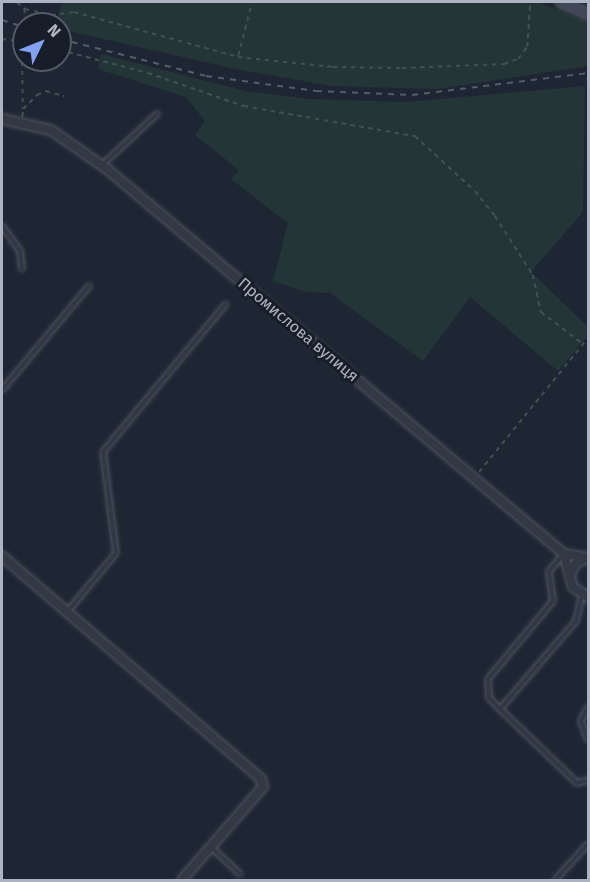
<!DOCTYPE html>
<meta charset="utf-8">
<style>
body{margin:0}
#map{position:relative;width:590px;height:882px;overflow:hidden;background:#1f2633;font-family:"Fira Sans",sans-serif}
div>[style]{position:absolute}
.green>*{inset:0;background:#243537}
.path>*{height:1.5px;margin-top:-0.75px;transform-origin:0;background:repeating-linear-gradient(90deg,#415054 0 4.5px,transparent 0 9px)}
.roads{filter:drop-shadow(0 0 2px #4d5360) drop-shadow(0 0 2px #4d5360)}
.lane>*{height:4px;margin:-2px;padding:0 2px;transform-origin:2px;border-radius:2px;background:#323844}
.street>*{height:8px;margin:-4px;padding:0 4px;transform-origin:4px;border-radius:4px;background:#323844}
.secondary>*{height:10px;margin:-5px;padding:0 5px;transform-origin:5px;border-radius:5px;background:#414757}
.rail>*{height:2px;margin-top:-1px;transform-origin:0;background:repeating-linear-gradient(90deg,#545c6b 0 6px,transparent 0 12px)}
span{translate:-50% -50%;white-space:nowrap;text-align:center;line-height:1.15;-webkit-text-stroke:6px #181e29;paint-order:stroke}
.street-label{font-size:16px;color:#acb3c2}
.frame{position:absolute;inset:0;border:3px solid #acb3c2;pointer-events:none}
.north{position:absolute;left:12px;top:12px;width:60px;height:60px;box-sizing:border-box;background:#181e29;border:2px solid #535a66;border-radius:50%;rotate:47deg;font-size:16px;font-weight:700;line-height:24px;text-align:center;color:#acb3c2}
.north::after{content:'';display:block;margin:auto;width:21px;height:27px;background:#81a3f2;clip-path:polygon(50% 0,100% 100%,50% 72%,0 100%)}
</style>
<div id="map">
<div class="green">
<i style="clip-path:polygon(62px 2px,538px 2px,588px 22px,588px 66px,437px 89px,332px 86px,235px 69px,60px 29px,60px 24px,56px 24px)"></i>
<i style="clip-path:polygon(101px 54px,245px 91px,309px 99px,406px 102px,585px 86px,583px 212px,531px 272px,588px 327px,588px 335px,558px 371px,470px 297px,423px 361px,330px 293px,306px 292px,273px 281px,288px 223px,231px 179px,239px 170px,195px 135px,205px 121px,186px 97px,98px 69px)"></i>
</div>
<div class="path">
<i style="left:17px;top:2px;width:11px;rotate:41deg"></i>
<i style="left:25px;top:9px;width:12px;rotate:90deg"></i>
<i style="left:25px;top:9px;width:27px;rotate:13deg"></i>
<i style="left:51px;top:15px;width:23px;rotate:-7deg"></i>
<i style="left:74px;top:12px;width:170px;rotate:15.3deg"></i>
<i style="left:238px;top:57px;width:96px;rotate:6deg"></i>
<i style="left:333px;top:67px;width:69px;rotate:0.8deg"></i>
<i style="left:402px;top:68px;width:102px;rotate:-2.2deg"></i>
<i style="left:504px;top:64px;width:15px;rotate:-20deg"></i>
<i style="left:518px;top:59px;width:15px;rotate:-53deg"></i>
<i style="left:527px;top:47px;width:45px;rotate:-86.2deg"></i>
<i style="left:22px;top:35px;width:74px;rotate:89.2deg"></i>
<i style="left:2px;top:39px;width:22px;rotate:8deg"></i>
<i style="left:60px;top:50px;width:91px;rotate:14.6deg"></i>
<i style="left:148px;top:73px;width:102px;rotate:19deg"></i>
<i style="left:244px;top:106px;width:174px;rotate:10deg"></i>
<i style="left:415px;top:136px;width:81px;rotate:42.5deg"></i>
<i style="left:475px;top:191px;width:32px;rotate:51deg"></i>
<i style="left:495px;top:216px;width:70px;rotate:57.2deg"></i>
<i style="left:533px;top:275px;width:38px;rotate:78deg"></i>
<i style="left:541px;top:312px;width:53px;rotate:37.3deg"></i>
<i style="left:238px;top:56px;width:56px;rotate:-75.5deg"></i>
<i style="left:22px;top:117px;width:8px;rotate:-83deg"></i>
<i style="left:23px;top:109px;width:20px;rotate:-45deg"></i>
<i style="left:37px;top:95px;width:10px;rotate:-24deg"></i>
<i style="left:46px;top:91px;width:19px;rotate:16deg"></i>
<i style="left:479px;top:472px;width:173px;rotate:-50.9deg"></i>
</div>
<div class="roads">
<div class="lane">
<i style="left:103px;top:164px;width:74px;rotate:-42.8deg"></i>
<i style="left:2px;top:226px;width:31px;rotate:54deg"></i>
<i style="left:20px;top:251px;width:18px;rotate:84deg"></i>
<i style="left:2px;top:390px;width:136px;rotate:-50.1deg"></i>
<i style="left:582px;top:595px;width:27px;rotate:103deg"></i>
<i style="left:576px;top:621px;width:116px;rotate:130.8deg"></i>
<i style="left:500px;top:709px;width:107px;rotate:43.9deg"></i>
<i style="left:577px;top:783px;width:11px;rotate:-15deg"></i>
<i style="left:68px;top:611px;width:75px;rotate:-50.4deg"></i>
<i style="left:116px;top:553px;width:102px;rotate:-97.3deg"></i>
<i style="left:103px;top:452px;width:192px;rotate:-50.3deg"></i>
<i style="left:588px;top:707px;width:16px;rotate:117deg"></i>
<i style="left:581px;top:721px;width:20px;rotate:70deg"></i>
<i style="left:500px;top:709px;width:16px;rotate:-135deg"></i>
<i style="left:489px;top:698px;width:19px;rotate:-93deg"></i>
<i style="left:488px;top:679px;width:102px;rotate:-50.2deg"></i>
<i style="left:553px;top:601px;width:30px;rotate:-98deg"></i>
<i style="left:549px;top:571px;width:23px;rotate:-49deg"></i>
<i style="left:212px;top:848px;width:38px;rotate:43deg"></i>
<i style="left:555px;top:880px;width:49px;rotate:-47.5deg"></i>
</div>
<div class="street">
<i style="left:2px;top:119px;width:50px;rotate:12.7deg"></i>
<i style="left:51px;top:130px;width:68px;rotate:34.9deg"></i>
<i style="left:107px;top:169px;width:598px;rotate:40.11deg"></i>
<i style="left:564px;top:554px;width:34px;rotate:75deg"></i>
<i style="left:573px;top:587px;width:18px;rotate:34deg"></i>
<i style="left:564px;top:554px;width:24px;rotate:9deg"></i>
<i style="left:2px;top:556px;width:342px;rotate:40.7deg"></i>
<i style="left:261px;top:779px;width:8px;rotate:76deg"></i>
<i style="left:263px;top:787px;width:123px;rotate:131.1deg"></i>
<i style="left:570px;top:575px;width:12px;rotate:-66deg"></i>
<i style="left:575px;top:564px;width:13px;rotate:-29deg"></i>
</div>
<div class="secondary">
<i style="left:561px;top:2px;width:30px;rotate:24deg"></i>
</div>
</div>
<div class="rail">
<i style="left:2px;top:20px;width:23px;rotate:18deg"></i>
<i style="left:60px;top:39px;width:151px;rotate:14.2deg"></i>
<i style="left:206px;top:76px;width:111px;rotate:7.8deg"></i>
<i style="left:316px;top:91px;width:96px;rotate:2.4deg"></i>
<i style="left:412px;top:95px;width:177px;rotate:-7.1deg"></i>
</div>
<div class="street-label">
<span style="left:298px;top:330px;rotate:40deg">Промислова вулиця</span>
</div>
<div class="frame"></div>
<div class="north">N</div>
</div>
